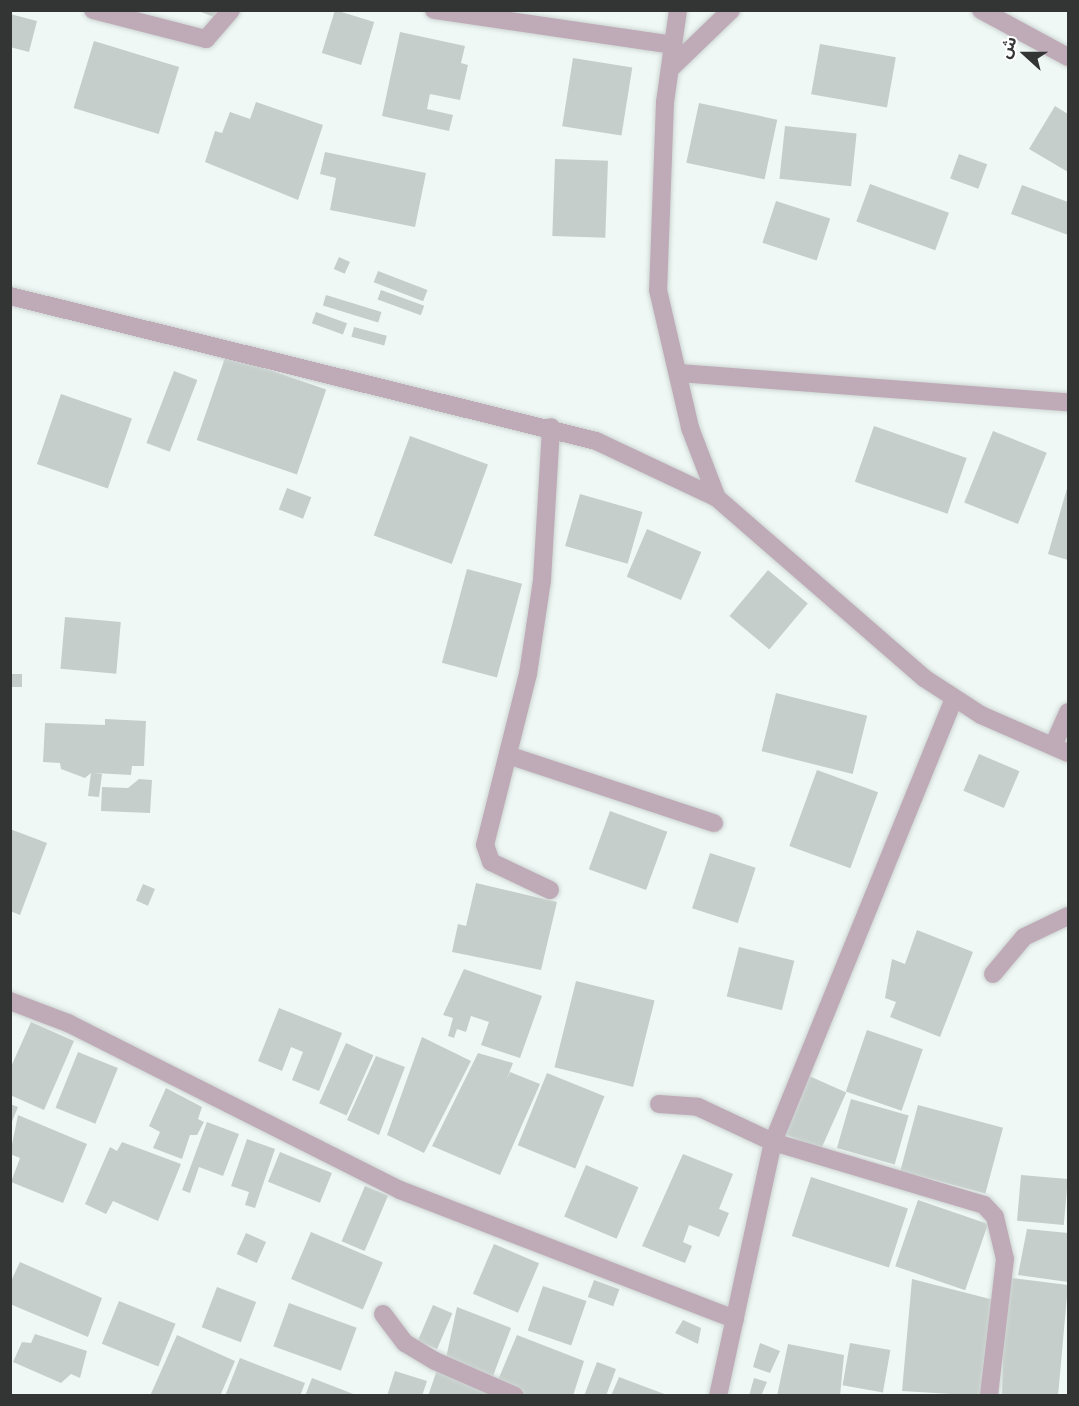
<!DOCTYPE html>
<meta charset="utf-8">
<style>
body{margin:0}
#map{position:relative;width:1079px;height:1406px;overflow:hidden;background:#eff8f5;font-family:Poppins,"Noto Sans Arabic",sans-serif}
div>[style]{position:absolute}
.building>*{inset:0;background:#c6cecb;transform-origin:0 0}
.roads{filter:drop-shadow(0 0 2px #cdd5d2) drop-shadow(0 0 2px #cdd5d2)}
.minor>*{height:18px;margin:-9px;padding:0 9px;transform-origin:9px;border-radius:9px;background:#bfabb7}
span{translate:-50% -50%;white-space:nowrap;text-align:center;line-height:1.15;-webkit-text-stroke:4.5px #fff;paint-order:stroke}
.frame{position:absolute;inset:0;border:12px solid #323534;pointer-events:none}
.north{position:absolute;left:995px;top:24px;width:60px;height:60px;-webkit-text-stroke:4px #fff;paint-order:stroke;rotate:291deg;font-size:16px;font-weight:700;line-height:24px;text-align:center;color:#323534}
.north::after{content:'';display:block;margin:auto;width:21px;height:27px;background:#323534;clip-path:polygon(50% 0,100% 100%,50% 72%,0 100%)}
</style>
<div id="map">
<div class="building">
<i style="clip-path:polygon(196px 10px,222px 10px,219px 19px)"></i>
<i style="left:335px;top:10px;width:41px;height:45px;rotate:17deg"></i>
<i style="clip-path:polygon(10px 14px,37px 21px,29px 52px,10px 47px)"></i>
<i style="clip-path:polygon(400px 32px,465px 46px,461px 63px,468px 65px,460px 100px,430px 94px,427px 109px,453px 115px,449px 131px,382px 116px)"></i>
<i style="left:94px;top:41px;width:89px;height:70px;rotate:17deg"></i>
<i style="left:820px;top:44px;width:77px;height:51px;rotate:10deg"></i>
<i style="left:573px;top:58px;width:60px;height:69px;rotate:9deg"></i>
<i style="clip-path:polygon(256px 102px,323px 125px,298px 200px,205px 162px,215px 131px,222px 133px,230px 112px,250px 119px)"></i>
<i style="left:699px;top:103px;width:80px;height:61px;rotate:12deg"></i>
<i style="clip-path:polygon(1055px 106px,1068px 114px,1068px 172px,1029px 149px)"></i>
<i style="left:785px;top:126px;width:72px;height:53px;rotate:6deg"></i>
<i style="clip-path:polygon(325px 152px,426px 173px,415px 227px,330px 210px,336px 178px,320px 174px)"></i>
<i style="left:959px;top:154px;width:30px;height:26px;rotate:20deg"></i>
<i style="left:555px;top:159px;width:53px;height:77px;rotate:2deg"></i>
<i style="left:870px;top:184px;width:84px;height:40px;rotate:20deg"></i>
<i style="clip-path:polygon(1022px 185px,1068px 202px,1068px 235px,1011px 214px)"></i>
<i style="left:776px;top:201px;width:57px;height:44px;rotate:18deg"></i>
<i style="left:339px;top:257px;width:12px;height:13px;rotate:24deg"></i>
<i style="left:378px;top:271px;width:53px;height:12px;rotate:21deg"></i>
<i style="left:381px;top:290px;width:46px;height:10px;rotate:20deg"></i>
<i style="left:326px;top:295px;width:58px;height:11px;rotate:17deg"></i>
<i style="left:316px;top:312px;width:33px;height:12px;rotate:20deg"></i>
<i style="left:354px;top:327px;width:34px;height:10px;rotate:15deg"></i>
<i style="left:226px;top:355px;width:106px;height:90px;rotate:19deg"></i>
<i style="left:174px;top:371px;width:25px;height:77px;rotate:21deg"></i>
<i style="left:61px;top:394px;width:75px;height:74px;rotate:19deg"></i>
<i style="left:874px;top:426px;width:98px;height:59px;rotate:19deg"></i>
<i style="left:993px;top:431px;width:58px;height:77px;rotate:22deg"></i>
<i style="left:410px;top:436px;width:83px;height:106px;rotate:20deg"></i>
<i style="clip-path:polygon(1068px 485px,1068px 560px,1048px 554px)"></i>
<i style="left:287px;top:488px;width:26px;height:23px;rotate:21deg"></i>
<i style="left:580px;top:494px;width:65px;height:54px;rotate:16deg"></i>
<i style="left:647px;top:529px;width:59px;height:52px;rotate:23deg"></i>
<i style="left:467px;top:569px;width:57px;height:97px;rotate:15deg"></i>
<i style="left:768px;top:570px;width:52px;height:60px;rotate:40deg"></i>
<i style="left:65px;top:617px;width:56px;height:52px;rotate:5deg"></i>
<i style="left:10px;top:674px;width:12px;height:13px"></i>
<i style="left:776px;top:693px;width:94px;height:60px;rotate:14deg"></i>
<i style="clip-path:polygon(105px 719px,146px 721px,144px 766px,132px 766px,131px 775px,94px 773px,102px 774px,99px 797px,88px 796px,91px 773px,85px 778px,61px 769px,60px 763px,43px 762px,45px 723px,105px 725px)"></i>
<i style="left:979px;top:754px;width:44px;height:40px;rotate:23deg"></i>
<i style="left:817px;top:770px;width:65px;height:81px;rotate:20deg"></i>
<i style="clip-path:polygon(139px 779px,152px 780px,150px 813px,101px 811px,102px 787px,128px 788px)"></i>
<i style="left:610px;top:811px;width:61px;height:62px;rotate:20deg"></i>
<i style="clip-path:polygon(10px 829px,47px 843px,20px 915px,10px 911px)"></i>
<i style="left:710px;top:853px;width:48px;height:58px;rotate:18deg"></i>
<i style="clip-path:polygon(476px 883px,557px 902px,541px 970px,452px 952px,458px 924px,466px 926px)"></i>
<i style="left:143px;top:884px;width:13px;height:18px;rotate:23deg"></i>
<i style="clip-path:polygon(917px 930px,973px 952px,940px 1037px,890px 1017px,896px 1002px,885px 998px,892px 959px,905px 964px)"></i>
<i style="left:739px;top:947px;width:57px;height:51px;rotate:14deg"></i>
<i style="clip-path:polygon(464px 969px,542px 996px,520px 1058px,481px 1045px,489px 1022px,471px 1016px,466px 1032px,457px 1029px,454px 1038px,448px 1036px,453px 1018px,443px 1015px)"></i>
<i style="left:576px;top:981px;width:81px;height:89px;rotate:14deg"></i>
<i style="clip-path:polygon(279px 1008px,342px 1033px,319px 1091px,292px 1080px,303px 1052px,291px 1047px,282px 1071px,258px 1061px)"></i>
<i style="clip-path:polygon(31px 1022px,74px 1041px,44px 1110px,10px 1095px,10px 1069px)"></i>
<i style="left:867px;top:1030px;width:59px;height:65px;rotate:19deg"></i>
<i style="clip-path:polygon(422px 1037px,471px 1061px,424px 1153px,387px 1135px)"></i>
<i style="left:346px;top:1043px;width:30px;height:66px;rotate:24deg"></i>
<i style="left:78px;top:1052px;width:43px;height:60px;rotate:22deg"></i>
<i style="clip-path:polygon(478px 1053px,513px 1063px,506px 1081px,510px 1072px,540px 1084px,500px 1175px,432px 1146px)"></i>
<i style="clip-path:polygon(376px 1056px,405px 1067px,379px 1135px,347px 1120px)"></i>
<i style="left:547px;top:1073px;width:62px;height:78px;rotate:22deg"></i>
<i style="left:807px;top:1075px;width:43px;height:63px;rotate:24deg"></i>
<i style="clip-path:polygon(166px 1088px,202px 1107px,198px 1119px,204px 1122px,197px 1135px,190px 1135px,182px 1159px,153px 1148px,160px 1132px,149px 1126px)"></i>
<i style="left:851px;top:1099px;width:60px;height:51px;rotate:16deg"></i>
<i style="clip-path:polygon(10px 1104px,18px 1107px,11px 1124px,10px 1124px)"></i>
<i style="left:918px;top:1105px;width:88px;height:68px;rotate:15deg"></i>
<i style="clip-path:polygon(18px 1115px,87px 1144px,63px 1203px,11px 1182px,20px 1158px,10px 1154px)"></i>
<i style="clip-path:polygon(207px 1122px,239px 1134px,223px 1176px,199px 1167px,190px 1193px,182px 1190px)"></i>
<i style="clip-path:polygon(247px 1139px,275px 1149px,255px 1208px,245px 1205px,249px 1192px,231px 1186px)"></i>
<i style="clip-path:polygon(122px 1142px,181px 1164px,158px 1221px,113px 1201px,106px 1214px,85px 1204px,110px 1147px,117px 1151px)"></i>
<i style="left:280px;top:1152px;width:56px;height:32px;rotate:22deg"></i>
<i style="clip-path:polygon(683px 1154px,733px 1174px,719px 1209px,729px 1213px,719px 1237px,689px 1225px,683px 1242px,692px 1246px,685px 1263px,642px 1246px)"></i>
<i style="left:586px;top:1165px;width:57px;height:56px;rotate:23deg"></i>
<i style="left:1021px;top:1175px;width:47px;height:46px;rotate:5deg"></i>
<i style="left:811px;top:1177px;width:102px;height:62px;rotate:18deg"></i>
<i style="left:365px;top:1186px;width:25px;height:60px;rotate:23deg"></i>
<i style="left:918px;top:1200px;width:74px;height:70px;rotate:19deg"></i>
<i style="clip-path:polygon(1027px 1229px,1068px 1233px,1068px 1282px,1018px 1275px)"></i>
<i style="left:311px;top:1232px;width:78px;height:51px;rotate:23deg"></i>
<i style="left:246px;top:1233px;width:22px;height:23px;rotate:24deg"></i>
<i style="left:494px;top:1244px;width:49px;height:54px;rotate:23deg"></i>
<i style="clip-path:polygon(20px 1262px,102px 1298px,88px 1337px,10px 1304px,10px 1283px)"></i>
<i style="clip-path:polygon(1005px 1277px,1068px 1285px,1058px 1396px,1002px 1396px)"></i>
<i style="clip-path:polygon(912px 1279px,994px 1300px,984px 1396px,902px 1391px)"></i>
<i style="left:594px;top:1280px;width:27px;height:18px;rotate:20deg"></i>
<i style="left:543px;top:1286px;width:46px;height:47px;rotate:19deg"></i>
<i style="left:217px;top:1287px;width:42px;height:43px;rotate:21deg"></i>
<i style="left:119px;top:1301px;width:61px;height:46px;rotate:22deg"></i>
<i style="left:289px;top:1303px;width:72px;height:46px;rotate:20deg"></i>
<i style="left:433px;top:1305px;width:21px;height:39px;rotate:23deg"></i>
<i style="clip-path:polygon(457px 1307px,511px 1328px,493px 1376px,446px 1358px)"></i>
<i style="clip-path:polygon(683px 1320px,701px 1328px,698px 1344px,675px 1333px)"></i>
<i style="clip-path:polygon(35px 1334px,87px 1351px,80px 1378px,71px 1374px,61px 1383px,13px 1362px,22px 1342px,31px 1343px)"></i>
<i style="clip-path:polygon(177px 1335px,235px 1361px,220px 1396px,150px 1396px)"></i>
<i style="clip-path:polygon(517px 1335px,584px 1361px,573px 1396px,528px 1396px,498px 1380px)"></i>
<i style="clip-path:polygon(760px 1343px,780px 1351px,770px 1373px,753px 1367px)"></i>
<i style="left:850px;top:1343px;width:41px;height:43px;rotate:10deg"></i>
<i style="clip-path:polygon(788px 1344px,844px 1355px,840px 1396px,777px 1396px)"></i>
<i style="clip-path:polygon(240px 1358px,305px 1383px,300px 1396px,225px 1396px)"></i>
<i style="clip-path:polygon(597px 1362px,616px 1369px,606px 1396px,584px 1396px)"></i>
<i style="clip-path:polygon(437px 1370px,495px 1396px,428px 1396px)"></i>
<i style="clip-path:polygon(395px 1371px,427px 1381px,422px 1396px,387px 1396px)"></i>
<i style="clip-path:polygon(619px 1377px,667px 1395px,667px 1396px,611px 1396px)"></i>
<i style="clip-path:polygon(312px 1378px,356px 1395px,356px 1396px,305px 1396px)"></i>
<i style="clip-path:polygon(754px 1378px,767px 1382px,761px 1396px,749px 1396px)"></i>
</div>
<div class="roads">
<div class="minor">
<i style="left:93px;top:10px;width:117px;rotate:14.4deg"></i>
<i style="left:206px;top:39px;width:38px;rotate:-49deg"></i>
<i style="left:434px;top:10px;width:242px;rotate:8.3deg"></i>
<i style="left:678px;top:10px;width:93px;rotate:98deg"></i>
<i style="left:665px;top:102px;width:188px;rotate:92.1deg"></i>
<i style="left:658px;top:290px;width:142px;rotate:76.9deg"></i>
<i style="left:690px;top:428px;width:75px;rotate:68.9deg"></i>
<i style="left:981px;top:10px;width:99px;rotate:28.4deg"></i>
<i style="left:670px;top:69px;width:85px;rotate:-44deg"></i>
<i style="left:10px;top:296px;width:604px;rotate:13.9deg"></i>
<i style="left:596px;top:441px;width:134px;rotate:25.2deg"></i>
<i style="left:717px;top:498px;width:274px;rotate:41deg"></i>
<i style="left:924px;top:678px;width:68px;rotate:33deg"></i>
<i style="left:981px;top:715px;width:95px;rotate:23.6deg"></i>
<i style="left:678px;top:373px;width:391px;rotate:4.3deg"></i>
<i style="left:1053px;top:746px;width:37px;rotate:-66deg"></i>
<i style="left:508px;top:755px;width:217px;rotate:18.3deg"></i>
<i style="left:550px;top:890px;width:65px;rotate:-154.6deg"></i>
<i style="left:491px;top:862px;width:18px;rotate:-109deg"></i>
<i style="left:485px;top:845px;width:176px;rotate:-75.9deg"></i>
<i style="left:528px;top:674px;width:95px;rotate:-81.5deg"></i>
<i style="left:542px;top:580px;width:153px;rotate:-86.6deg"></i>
<i style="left:993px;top:974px;width:48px;rotate:-50deg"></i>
<i style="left:1024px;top:937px;width:49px;rotate:-25.5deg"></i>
<i style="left:10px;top:1001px;width:62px;rotate:20.8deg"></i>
<i style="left:68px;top:1023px;width:372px;rotate:26.7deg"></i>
<i style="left:400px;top:1190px;width:359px;rotate:21.1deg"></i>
<i style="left:659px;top:1104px;width:39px;rotate:4deg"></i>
<i style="left:698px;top:1107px;width:83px;rotate:25deg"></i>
<i style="left:773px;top:1142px;width:220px;rotate:16.6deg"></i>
<i style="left:984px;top:1205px;width:16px;rotate:47deg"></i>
<i style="left:995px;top:1217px;width:43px;rotate:76.6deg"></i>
<i style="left:1005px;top:1259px;width:138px;rotate:96.7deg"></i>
<i style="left:383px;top:1314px;width:36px;rotate:53deg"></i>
<i style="left:405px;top:1343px;width:35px;rotate:31deg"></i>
<i style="left:435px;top:1361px;width:87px;rotate:23.6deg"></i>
<i style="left:718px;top:1396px;width:260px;rotate:-77.8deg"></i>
<i style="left:773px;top:1142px;width:479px;rotate:-67.8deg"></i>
</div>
</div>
<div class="frame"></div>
<div class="north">ش</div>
</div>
